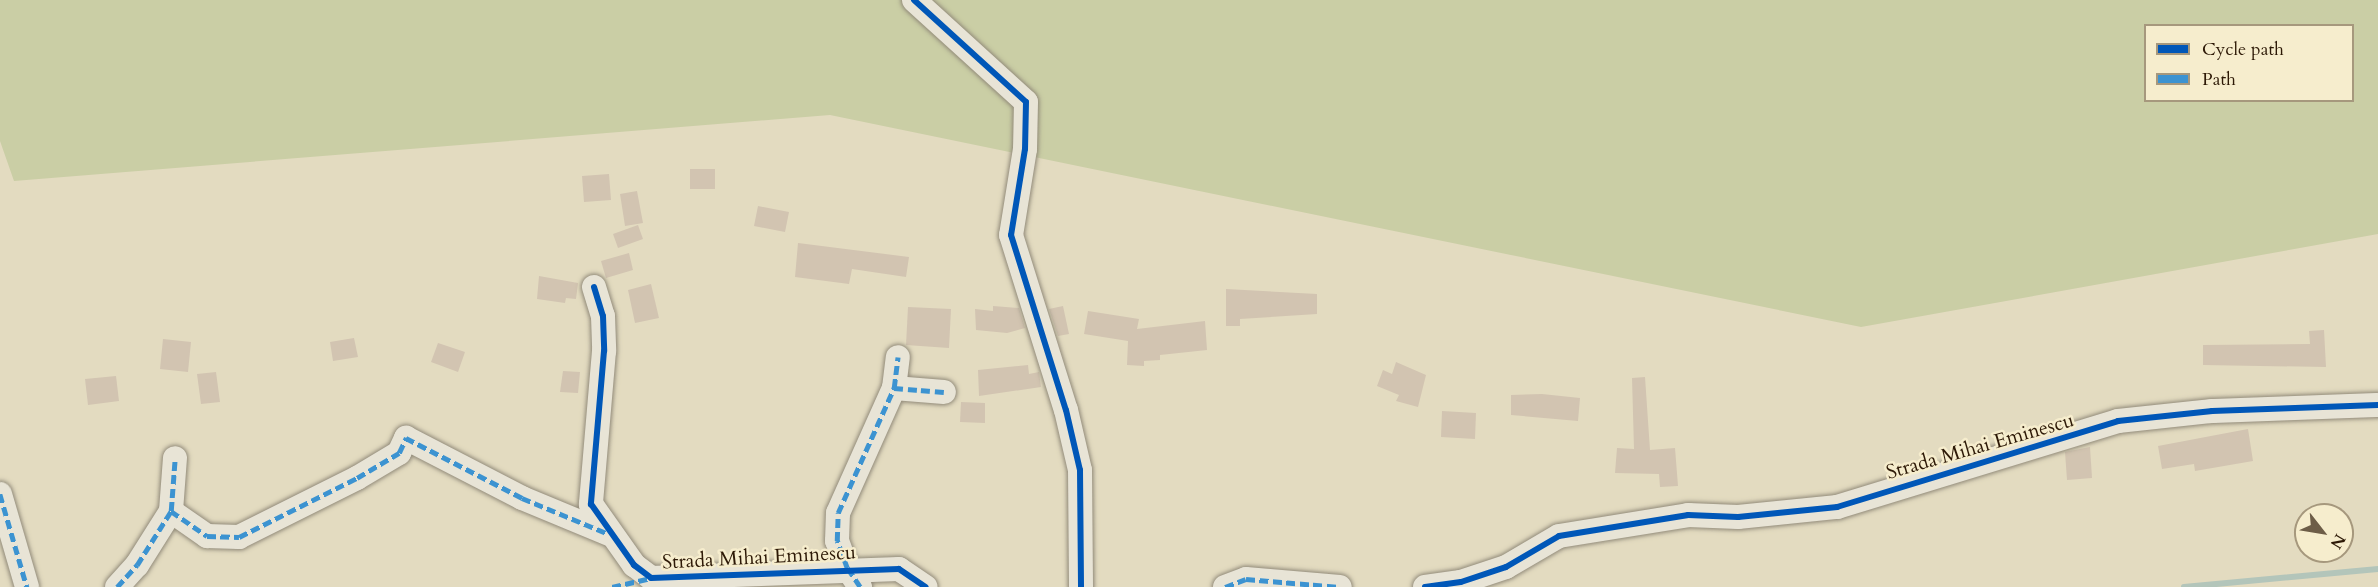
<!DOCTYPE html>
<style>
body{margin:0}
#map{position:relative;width:2378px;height:587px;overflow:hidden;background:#e3dbc0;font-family:Cardo,serif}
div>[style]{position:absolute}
.green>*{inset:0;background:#cacea5}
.stream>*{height:6px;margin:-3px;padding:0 3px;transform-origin:3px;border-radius:3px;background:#b3c5ba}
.building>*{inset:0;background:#d2c4b1}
.roads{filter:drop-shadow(0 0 2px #928b7a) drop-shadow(0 0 2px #928b7a)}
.minor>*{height:24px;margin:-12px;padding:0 12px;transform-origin:12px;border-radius:12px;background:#e8e4d6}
.quiet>*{height:4.5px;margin-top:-2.25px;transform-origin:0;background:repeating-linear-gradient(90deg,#3c93d1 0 9px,transparent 0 13.5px)}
.cycleway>*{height:6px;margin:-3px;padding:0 3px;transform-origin:3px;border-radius:3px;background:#0057b8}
span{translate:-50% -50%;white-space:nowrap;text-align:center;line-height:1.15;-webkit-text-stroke:5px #f6edcd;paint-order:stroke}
.street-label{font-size:20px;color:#2d1906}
.legend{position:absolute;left:2144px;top:24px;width:210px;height:78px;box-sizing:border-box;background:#f6edcd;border:2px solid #a6987d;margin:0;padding:8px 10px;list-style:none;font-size:18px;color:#2d1906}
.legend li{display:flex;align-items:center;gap:12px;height:30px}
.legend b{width:30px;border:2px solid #a6987d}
.north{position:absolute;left:2294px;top:503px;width:60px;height:60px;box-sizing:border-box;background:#f6edcd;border:2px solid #a6987d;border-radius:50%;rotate:121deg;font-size:16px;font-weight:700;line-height:24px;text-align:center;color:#2d1906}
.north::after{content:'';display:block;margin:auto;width:21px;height:27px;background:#6d5d47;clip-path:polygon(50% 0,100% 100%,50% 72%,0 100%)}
</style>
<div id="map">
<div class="green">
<div style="clip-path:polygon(evenodd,0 0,2378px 0,2378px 234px,1861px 327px,830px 115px,14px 181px,0 141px,0 0,2146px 26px,2352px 26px,2352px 100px,2146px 100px,2146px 26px)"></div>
</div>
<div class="stream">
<div style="left:2184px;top:587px;width:195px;rotate:-5.3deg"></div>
</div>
<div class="building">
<div style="clip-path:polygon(690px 169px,715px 169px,715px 189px,690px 189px)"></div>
<div style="clip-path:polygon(609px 174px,611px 200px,584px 202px,582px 176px)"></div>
<div style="clip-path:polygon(637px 191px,643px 223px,625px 226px,620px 194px)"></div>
<div style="clip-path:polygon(758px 206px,789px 212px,785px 232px,754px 226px)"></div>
<div style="clip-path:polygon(638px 225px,643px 239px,618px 248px,613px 234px)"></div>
<div style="clip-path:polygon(798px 243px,909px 257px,906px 277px,852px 269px,849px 284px,795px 277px)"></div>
<div style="clip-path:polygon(629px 253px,633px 270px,606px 278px,601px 261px)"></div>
<div style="clip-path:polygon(539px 276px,578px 283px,576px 299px,566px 298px,565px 303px,537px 299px)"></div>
<div style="clip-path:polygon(651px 284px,659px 318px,635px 323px,628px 290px)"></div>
<div style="clip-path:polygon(1226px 289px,1317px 294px,1317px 314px,1240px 319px,1240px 326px,1226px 326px)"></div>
<div style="clip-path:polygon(993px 306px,1019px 308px,1025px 328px,1007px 333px,976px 330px,975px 309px,993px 311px)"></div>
<div style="clip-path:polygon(1063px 306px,1069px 334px,1058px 336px,1049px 309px)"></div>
<div style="clip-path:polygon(908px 307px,951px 309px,949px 348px,906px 345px)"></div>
<div style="clip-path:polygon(1088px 311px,1139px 319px,1137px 329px,1205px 321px,1207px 350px,1160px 355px,1160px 360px,1144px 361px,1144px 366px,1127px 365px,1128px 341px,1084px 334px)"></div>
<div style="clip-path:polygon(2324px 330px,2326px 367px,2203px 365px,2203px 345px,2310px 344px,2309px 331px)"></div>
<div style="clip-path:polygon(354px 338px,358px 357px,333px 361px,330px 342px)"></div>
<div style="clip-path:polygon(163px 339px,191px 342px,188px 372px,160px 369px)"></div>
<div style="clip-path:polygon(438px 343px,465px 352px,458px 372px,431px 362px)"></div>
<div style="clip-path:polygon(1396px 362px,1426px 375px,1418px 407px,1396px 401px,1399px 395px,1377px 386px,1383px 370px,1392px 374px)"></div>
<div style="clip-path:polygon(1028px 365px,1029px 374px,1039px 372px,1041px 387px,979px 396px,978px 370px)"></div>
<div style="clip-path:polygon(563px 371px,580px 372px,578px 393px,560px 392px)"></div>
<div style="clip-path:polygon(216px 372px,220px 402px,201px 404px,197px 374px)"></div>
<div style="clip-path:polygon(116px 376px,119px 401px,88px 405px,85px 379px)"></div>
<div style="clip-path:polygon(1645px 377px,1650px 450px,1675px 448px,1678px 486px,1660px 487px,1659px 474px,1615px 473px,1617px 448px,1634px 449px,1632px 378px)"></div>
<div style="clip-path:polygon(1542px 394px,1580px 398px,1578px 421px,1511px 415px,1511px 395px)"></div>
<div style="clip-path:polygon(961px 402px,985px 403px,985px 423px,960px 422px)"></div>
<div style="clip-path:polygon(1442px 411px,1476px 413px,1475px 439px,1441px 437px)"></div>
<div style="clip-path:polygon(2248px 429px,2253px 461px,2195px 471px,2194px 464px,2162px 469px,2158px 446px)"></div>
<div style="clip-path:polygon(2090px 447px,2092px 478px,2067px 480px,2065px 452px)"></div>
</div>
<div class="roads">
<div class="minor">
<div style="left:914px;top:0;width:151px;rotate:42.3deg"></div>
<div style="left:1026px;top:102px;width:47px;rotate:91.2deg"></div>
<div style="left:1025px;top:149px;width:87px;rotate:99.2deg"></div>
<div style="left:1011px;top:235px;width:183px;rotate:72.6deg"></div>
<div style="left:1066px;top:410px;width:62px;rotate:76.9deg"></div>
<div style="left:1080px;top:470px;width:117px;rotate:89.5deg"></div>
<div style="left:594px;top:287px;width:30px;rotate:73deg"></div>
<div style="left:603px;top:316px;width:35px;rotate:88deg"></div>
<div style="left:604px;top:351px;width:154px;rotate:94.9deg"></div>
<div style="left:591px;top:504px;width:75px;rotate:54.8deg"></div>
<div style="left:634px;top:565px;width:21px;rotate:37deg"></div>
<div style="left:651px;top:578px;width:248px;rotate:-2.1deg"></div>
<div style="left:899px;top:569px;width:32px;rotate:34deg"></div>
<div style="left:894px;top:388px;width:50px;rotate:4.6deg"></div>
<div style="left:0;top:494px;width:97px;rotate:73.8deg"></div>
<div style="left:171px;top:511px;width:44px;rotate:34.8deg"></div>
<div style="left:207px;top:536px;width:32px;rotate:2deg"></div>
<div style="left:239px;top:537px;width:132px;rotate:-26.6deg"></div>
<div style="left:357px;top:478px;width:49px;rotate:-30.8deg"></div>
<div style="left:399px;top:453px;width:17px;rotate:-65deg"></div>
<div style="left:406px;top:438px;width:131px;rotate:27.3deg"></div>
<div style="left:522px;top:498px;width:94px;rotate:22.5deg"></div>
<div style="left:117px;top:587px;width:30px;rotate:-48deg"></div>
<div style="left:137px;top:565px;width:64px;rotate:-57.8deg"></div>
<div style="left:171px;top:511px;width:53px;rotate:-85.7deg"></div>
<div style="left:860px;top:587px;width:23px;rotate:-124deg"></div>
<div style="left:847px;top:568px;width:29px;rotate:-110deg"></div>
<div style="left:837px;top:541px;width:28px;rotate:-88deg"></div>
<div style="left:838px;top:513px;width:137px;rotate:-65.9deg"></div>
<div style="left:894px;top:388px;width:31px;rotate:-83deg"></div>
<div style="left:1225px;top:587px;width:22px;rotate:-21deg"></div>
<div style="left:1246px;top:579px;width:94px;rotate:4.9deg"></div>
<div style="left:1425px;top:587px;width:36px;rotate:-8deg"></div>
<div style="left:1461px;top:582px;width:47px;rotate:-18.4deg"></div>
<div style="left:1506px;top:567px;width:61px;rotate:-30.3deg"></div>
<div style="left:1559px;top:536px;width:131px;rotate:-9.2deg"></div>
<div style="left:1688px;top:515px;width:50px;rotate:2.3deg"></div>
<div style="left:1738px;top:517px;width:100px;rotate:-5.8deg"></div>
<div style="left:1837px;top:507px;width:294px;rotate:-17deg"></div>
<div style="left:2118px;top:421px;width:95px;rotate:-6.1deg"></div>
<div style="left:2212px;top:411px;width:166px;rotate:-2.1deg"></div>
</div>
</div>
<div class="quiet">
<div style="left:894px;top:388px;width:50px;rotate:4.6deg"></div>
<div style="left:0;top:494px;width:97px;rotate:73.8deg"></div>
<div style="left:171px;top:511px;width:44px;rotate:34.8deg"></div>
<div style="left:207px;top:536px;width:32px;rotate:2deg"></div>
<div style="left:239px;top:537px;width:132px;rotate:-26.6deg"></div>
<div style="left:357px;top:478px;width:49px;rotate:-30.8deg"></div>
<div style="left:399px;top:453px;width:17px;rotate:-65deg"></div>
<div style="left:406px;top:438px;width:131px;rotate:27.3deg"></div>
<div style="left:522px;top:498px;width:94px;rotate:22.5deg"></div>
<div style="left:117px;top:587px;width:30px;rotate:-48deg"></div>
<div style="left:137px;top:565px;width:64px;rotate:-57.8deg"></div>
<div style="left:171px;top:511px;width:53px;rotate:-85.7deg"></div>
<div style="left:612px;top:587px;width:40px;rotate:-13deg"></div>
<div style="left:860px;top:587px;width:23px;rotate:-124deg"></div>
<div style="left:847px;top:568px;width:29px;rotate:-110deg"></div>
<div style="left:837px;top:541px;width:28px;rotate:-88deg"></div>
<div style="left:838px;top:513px;width:137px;rotate:-65.9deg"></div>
<div style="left:894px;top:388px;width:31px;rotate:-83deg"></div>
<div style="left:1225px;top:587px;width:22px;rotate:-21deg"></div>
<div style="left:1246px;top:579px;width:94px;rotate:4.9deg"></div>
</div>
<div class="cycleway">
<div style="left:914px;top:0;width:151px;rotate:42.3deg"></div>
<div style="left:1026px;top:102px;width:47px;rotate:91.2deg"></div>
<div style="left:1025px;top:149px;width:87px;rotate:99.2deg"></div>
<div style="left:1011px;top:235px;width:183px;rotate:72.6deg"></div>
<div style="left:1066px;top:410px;width:62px;rotate:76.9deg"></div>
<div style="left:1080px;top:470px;width:117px;rotate:89.5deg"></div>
<div style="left:594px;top:287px;width:30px;rotate:73deg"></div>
<div style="left:603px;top:316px;width:35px;rotate:88deg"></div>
<div style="left:604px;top:351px;width:154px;rotate:94.9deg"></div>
<div style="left:591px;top:504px;width:75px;rotate:54.8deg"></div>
<div style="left:634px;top:565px;width:21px;rotate:37deg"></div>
<div style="left:651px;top:578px;width:248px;rotate:-2.1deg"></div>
<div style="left:899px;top:569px;width:32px;rotate:34deg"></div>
<div style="left:1425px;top:587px;width:36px;rotate:-8deg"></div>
<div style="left:1461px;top:582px;width:47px;rotate:-18.4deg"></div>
<div style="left:1506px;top:567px;width:61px;rotate:-30.3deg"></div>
<div style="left:1559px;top:536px;width:131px;rotate:-9.2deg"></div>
<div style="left:1688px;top:515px;width:50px;rotate:2.3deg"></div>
<div style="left:1738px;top:517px;width:100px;rotate:-5.8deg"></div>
<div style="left:1837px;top:507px;width:294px;rotate:-17deg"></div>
<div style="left:2118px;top:421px;width:95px;rotate:-6.1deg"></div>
<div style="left:2212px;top:411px;width:166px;rotate:-2.1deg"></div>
</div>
<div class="street-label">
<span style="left:1980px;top:446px;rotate:-16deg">Strada Mihai Eminescu</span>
<span style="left:759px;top:557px;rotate:-3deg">Strada Mihai Eminescu</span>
</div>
<ul class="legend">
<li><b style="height:8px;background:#0057b8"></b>Cycle path</li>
<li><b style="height:8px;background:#3c93d1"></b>Path</li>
</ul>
<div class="north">N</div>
</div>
